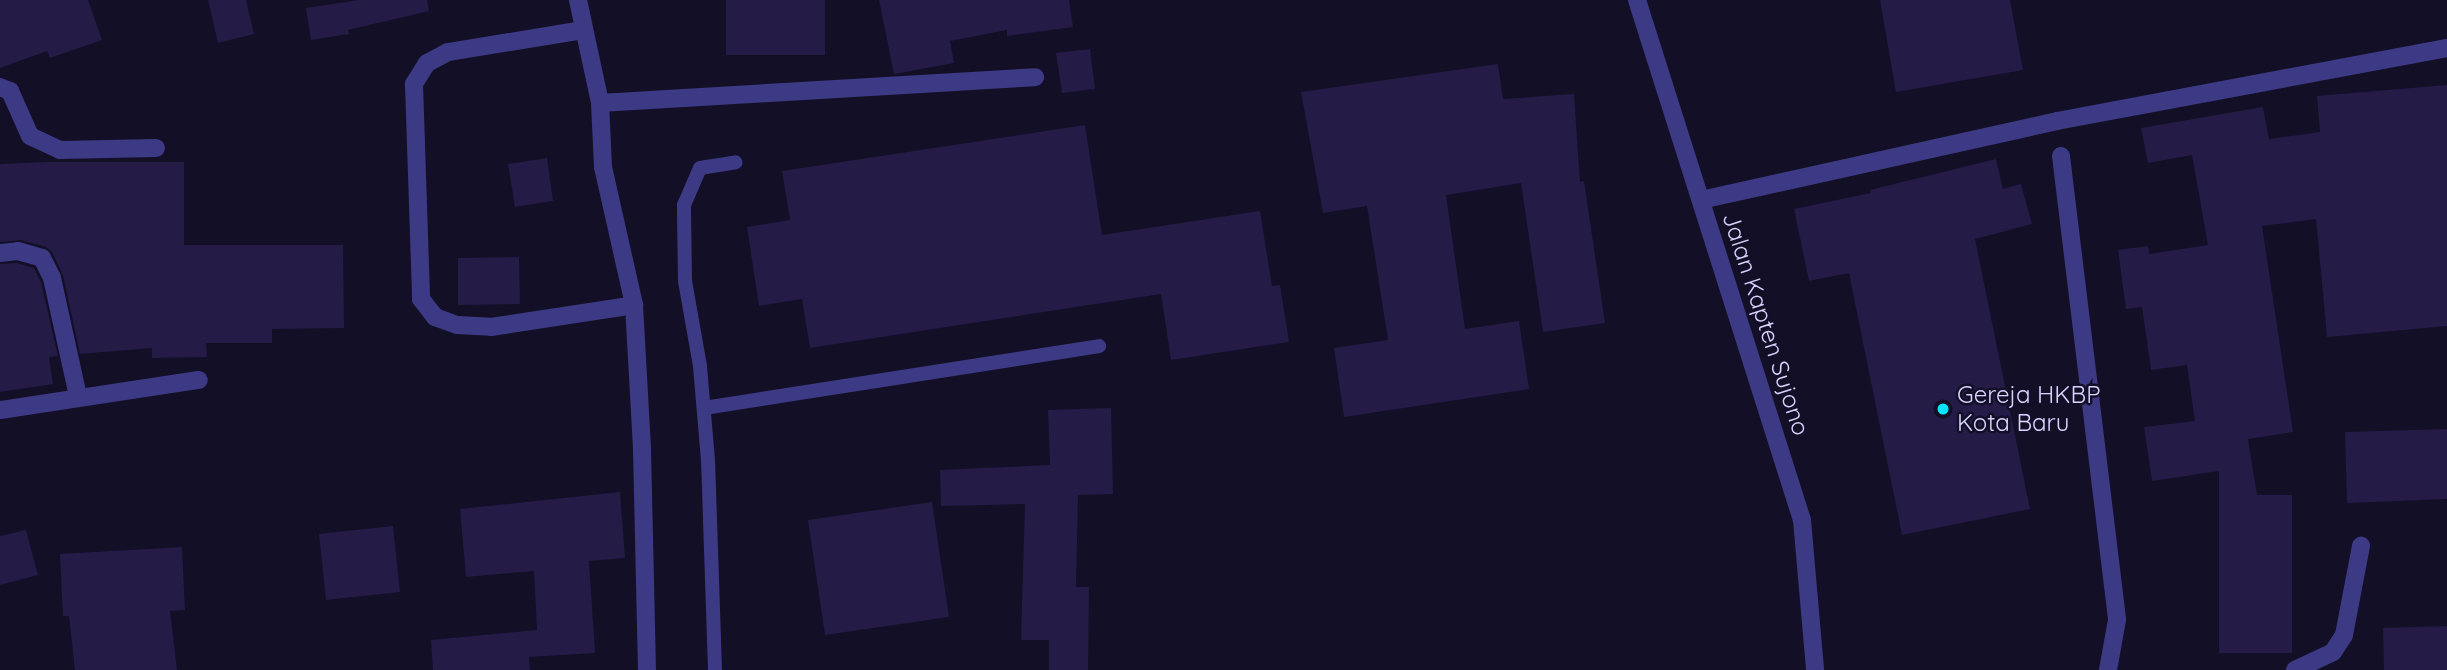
<!DOCTYPE html>
<style>
body{margin:0}
#map{position:relative;width:2447px;height:670px;overflow:hidden;background:#130f26;font-family:Quicksand,sans-serif}
div>[style]{position:absolute}
.building>*{inset:0;background:#241b47}
.lane>*{height:14px;margin:-7px;padding:0 7px;transform-origin:7px;border-radius:7px;background:#3d3a85}
.street>*{height:18px;margin:-9px;padding:0 9px;transform-origin:9px;border-radius:9px;background:#3d3a85}
.dots>*{width:19px;height:19px;translate:-50% -50%;box-sizing:border-box;border:4px solid #130f26;border-radius:50%}
span{translate:-50% -50%;white-space:nowrap;text-align:center;line-height:1.15;-webkit-text-stroke:5px #130f26;paint-order:stroke}
.street-label{font-size:24px;color:#d9d4ff}
.poi-label{font-size:24px;color:#d9d4ff}
.left{translate:0 -50%;text-align:left}
</style>
<div id="map">
<div class="building">
<div style="clip-path:polygon(0 0,88px 0,102px 40px,50px 58px,47px 51px,0 68px)"></div>
<div style="clip-path:polygon(208px 0,246px 0,254px 34px,218px 43px)"></div>
<div style="clip-path:polygon(359px 0,427px 0,429px 11px,348px 30px,349px 34px,311px 40px,306px 8px)"></div>
<div style="clip-path:polygon(726px 0,825px 0,825px 55px,726px 55px)"></div>
<div style="clip-path:polygon(879px 0,1069px 0,1073px 27px,1007px 36px,1007px 30px,950px 41px,954px 63px,894px 74px)"></div>
<div style="clip-path:polygon(1880px 0,2010px 0,2023px 70px,1896px 92px)"></div>
<div style="clip-path:polygon(1090px 49px,1095px 89px,1062px 93px,1056px 53px)"></div>
<div style="clip-path:polygon(1498px 64px,1503px 99px,1574px 94px,1580px 182px,1584px 181px,1605px 323px,1543px 332px,1521px 183px,1446px 195px,1465px 329px,1519px 321px,1529px 389px,1344px 417px,1334px 348px,1388px 340px,1367px 206px,1323px 213px,1301px 92px)"></div>
<div style="clip-path:polygon(2447px 85px,2447px 326px,2327px 337px,2316px 219px,2262px 226px,2293px 432px,2248px 439px,2257px 495px,2292px 495px,2292px 653px,2219px 653px,2219px 471px,2152px 481px,2144px 427px,2195px 421px,2187px 365px,2151px 370px,2142px 307px,2126px 309px,2118px 250px,2148px 246px,2149px 254px,2208px 245px,2192px 155px,2148px 163px,2141px 128px,2263px 107px,2269px 139px,2320px 132px,2317px 96px)"></div>
<div style="clip-path:polygon(1085px 125px,1102px 235px,1260px 211px,1272px 286px,1280px 285px,1289px 342px,1171px 360px,1161px 294px,810px 348px,802px 299px,759px 306px,747px 227px,790px 220px,782px 171px)"></div>
<div style="clip-path:polygon(547px 158px,553px 201px,515px 207px,508px 164px)"></div>
<div style="clip-path:polygon(1996px 159px,2003px 189px,2021px 184px,2032px 224px,1975px 239px,2030px 509px,1902px 535px,1849px 273px,1809px 281px,1794px 209px,1871px 193px,1870px 190px)"></div>
<div style="clip-path:polygon(45px 162px,184px 162px,184px 245px,343px 245px,344px 328px,272px 329px,272px 343px,206px 343px,207px 357px,152px 358px,152px 348px,80px 354px,63px 275px,52px 252px,46px 247px,21px 240px,0 242px,0 164px)"></div>
<div style="clip-path:polygon(519px 257px,520px 304px,458px 305px,458px 258px)"></div>
<div style="clip-path:polygon(17px 263px,34px 268px,41px 282px,58px 356px,49px 357px,53px 384px,0 392px,0 264px)"></div>
<div style="clip-path:polygon(1111px 408px,1113px 494px,1078px 495px,1076px 587px,1089px 587px,1088px 670px,1049px 670px,1049px 640px,1021px 640px,1025px 504px,941px 506px,940px 470px,1050px 465px,1048px 410px)"></div>
<div style="clip-path:polygon(2447px 429px,2447px 499px,2347px 503px,2345px 432px)"></div>
<div style="clip-path:polygon(620px 492px,625px 558px,589px 561px,595px 653px,529px 657px,530px 670px,433px 670px,431px 640px,537px 630px,534px 571px,466px 577px,460px 509px)"></div>
<div style="clip-path:polygon(932px 502px,949px 617px,825px 635px,808px 520px)"></div>
<div style="clip-path:polygon(393px 526px,400px 592px,326px 600px,319px 534px)"></div>
<div style="clip-path:polygon(26px 530px,38px 575px,0 585px,0 536px)"></div>
<div style="clip-path:polygon(182px 547px,185px 610px,170px 611px,177px 670px,75px 670px,69px 616px,63px 616px,60px 554px)"></div>
<div style="clip-path:polygon(2447px 626px,2447px 670px,2384px 670px,2383px 628px)"></div>
</div>
<div class="lane">
<div style="left:704px;top:408px;width:400px;rotate:-8.9deg"></div>
<div style="left:715px;top:670px;width:210px;rotate:-91.9deg"></div>
<div style="left:708px;top:460px;width:94px;rotate:-94.9deg"></div>
<div style="left:700px;top:366px;width:86px;rotate:-100deg"></div>
<div style="left:685px;top:281px;width:76px;rotate:-90.8deg"></div>
<div style="left:684px;top:205px;width:40px;rotate:-66.6deg"></div>
<div style="left:700px;top:168px;width:36px;rotate:-9deg"></div>
</div>
<div class="street">
<div style="left:578px;top:0;width:105px;rotate:77.9deg"></div>
<div style="left:600px;top:103px;width:64px;rotate:87.3deg"></div>
<div style="left:603px;top:167px;width:141px;rotate:77.3deg"></div>
<div style="left:634px;top:305px;width:145px;rotate:86.8deg"></div>
<div style="left:642px;top:450px;width:220px;rotate:88.7deg"></div>
<div style="left:1637px;top:0;width:546px;rotate:72.4deg"></div>
<div style="left:1802px;top:520px;width:151px;rotate:85deg"></div>
<div style="left:583px;top:30px;width:137px;rotate:170.7deg"></div>
<div style="left:448px;top:52px;width:24px;rotate:152deg"></div>
<div style="left:427px;top:63px;width:25px;rotate:122deg"></div>
<div style="left:414px;top:84px;width:215px;rotate:88.1deg"></div>
<div style="left:421px;top:299px;width:23px;rotate:52deg"></div>
<div style="left:435px;top:317px;width:23px;rotate:20deg"></div>
<div style="left:457px;top:325px;width:34px;rotate:3deg"></div>
<div style="left:491px;top:327px;width:145px;rotate:-8.7deg"></div>
<div style="left:0;top:87px;width:11px;rotate:22deg"></div>
<div style="left:10px;top:91px;width:49px;rotate:66deg"></div>
<div style="left:30px;top:136px;width:33px;rotate:25deg"></div>
<div style="left:60px;top:150px;width:96px;rotate:-1.2deg"></div>
<div style="left:600px;top:103px;width:436px;rotate:-3.4deg"></div>
<div style="left:2061px;top:156px;width:467px;rotate:83.1deg"></div>
<div style="left:2117px;top:620px;width:51px;rotate:100.2deg"></div>
<div style="left:1701px;top:200px;width:365px;rotate:-12.5deg"></div>
<div style="left:2057px;top:121px;width:397px;rotate:-10.6deg"></div>
<div style="left:0;top:253px;width:18px;rotate:-6deg"></div>
<div style="left:18px;top:251px;width:25px;rotate:16deg"></div>
<div style="left:42px;top:258px;width:22px;rotate:63deg"></div>
<div style="left:52px;top:278px;width:121px;rotate:77.6deg"></div>
<div style="left:0;top:410px;width:201px;rotate:-8.6deg"></div>
<div style="left:2295px;top:670px;width:42px;rotate:-25.3deg"></div>
<div style="left:2333px;top:652px;width:20px;rotate:-57deg"></div>
<div style="left:2344px;top:635px;width:91px;rotate:-79.2deg"></div>
</div>
<div class="dots">
<div style="left:1943px;top:409px;background:#00e5ff"></div>
</div>
<div class="street-label">
<span style="left:1766px;top:324px;rotate:72deg">Jalan Kapten Sujono</span>
</div>
<div class="poi-label">
<span class="left" style="left:1957px;top:409px">Gereja HKBP<br>Kota Baru</span>
</div>
</div>
